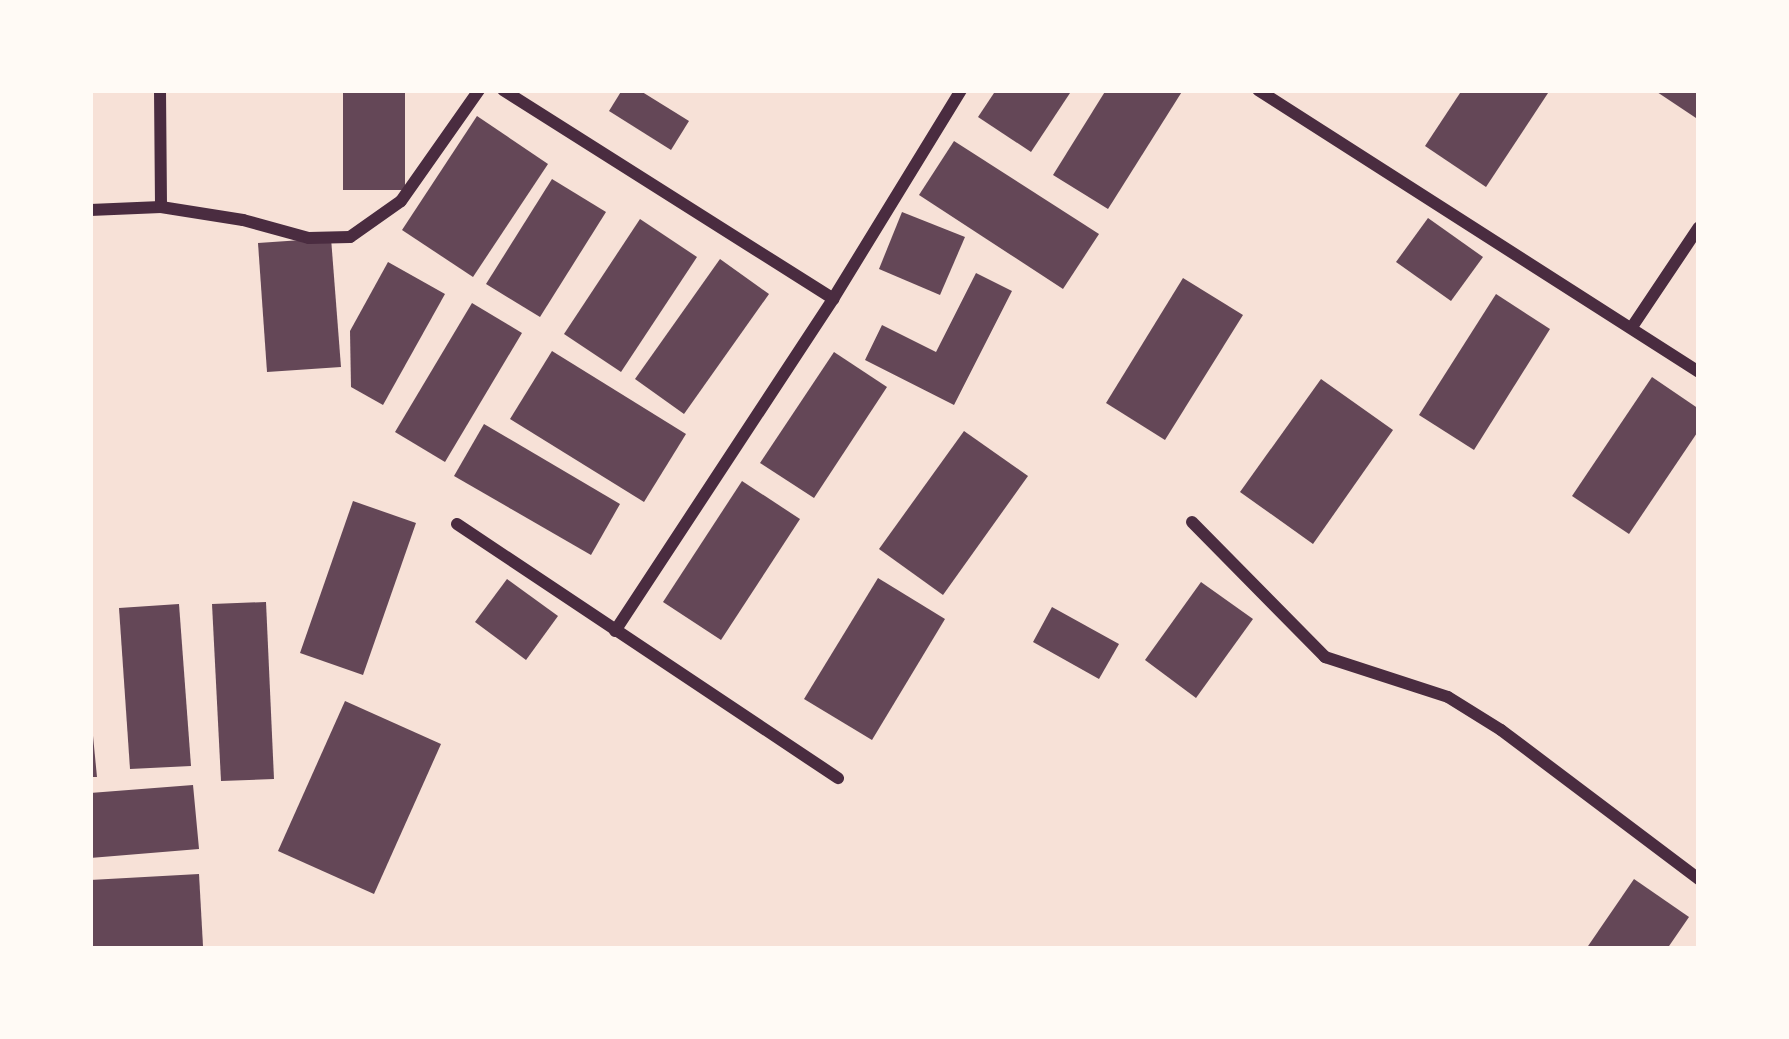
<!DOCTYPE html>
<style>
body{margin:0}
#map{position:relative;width:1789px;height:1039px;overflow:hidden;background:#f7e1d7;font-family:"Roboto Condensed",sans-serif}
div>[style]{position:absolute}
.building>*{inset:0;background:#644757}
.minor>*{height:12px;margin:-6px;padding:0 6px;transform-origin:6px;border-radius:6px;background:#4a2c40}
span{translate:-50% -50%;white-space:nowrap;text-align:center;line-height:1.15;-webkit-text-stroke:9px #fffaf5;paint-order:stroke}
.frame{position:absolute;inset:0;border:93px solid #fffaf5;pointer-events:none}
</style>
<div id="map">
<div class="building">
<div style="clip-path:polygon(343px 90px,405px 90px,405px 190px,343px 190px)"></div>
<div style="clip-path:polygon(622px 90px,639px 90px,689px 121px,671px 150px,609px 111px)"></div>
<div style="clip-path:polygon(996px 90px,1072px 90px,1031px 152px,978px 117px)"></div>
<div style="clip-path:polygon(1106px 90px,1183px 90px,1108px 209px,1053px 175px)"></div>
<div style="clip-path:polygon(1462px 90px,1550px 90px,1486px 187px,1425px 146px)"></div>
<div style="clip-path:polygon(1654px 90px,1699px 90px,1699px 120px)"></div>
<div style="clip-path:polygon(477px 116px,548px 164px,473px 277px,402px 230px)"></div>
<div style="clip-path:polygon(954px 141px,1099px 234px,1063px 289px,919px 195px)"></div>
<div style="clip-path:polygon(552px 179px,606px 212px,540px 317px,486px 284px)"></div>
<div style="clip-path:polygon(902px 212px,965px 237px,940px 295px,879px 269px)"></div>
<div style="clip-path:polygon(1428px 218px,1483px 257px,1451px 301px,1396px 262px)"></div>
<div style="clip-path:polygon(640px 219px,697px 257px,621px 372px,564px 334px)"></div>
<div style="clip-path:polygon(331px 238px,341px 367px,267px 372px,258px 243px)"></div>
<div style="clip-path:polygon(720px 259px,769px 294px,684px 414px,635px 379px)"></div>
<div style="clip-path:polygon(388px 262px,445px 294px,383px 405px,351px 387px,350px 331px)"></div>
<div style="clip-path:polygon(976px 273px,1012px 291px,954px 405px,865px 360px,882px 325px,936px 352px)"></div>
<div style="clip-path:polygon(1183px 278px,1243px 315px,1165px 440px,1106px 403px)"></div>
<div style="clip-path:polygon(1496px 294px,1550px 329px,1474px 450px,1419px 415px)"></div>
<div style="clip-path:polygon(472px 303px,522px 333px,445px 462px,395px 432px)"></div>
<div style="clip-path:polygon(552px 351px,686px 434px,644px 502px,510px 419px)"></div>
<div style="clip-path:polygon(834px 352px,887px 387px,814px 498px,760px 463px)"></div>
<div style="clip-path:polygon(1652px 377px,1699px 409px,1699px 430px,1629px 534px,1572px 496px)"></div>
<div style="clip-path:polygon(1321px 379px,1393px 430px,1313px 544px,1240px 492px)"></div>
<div style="clip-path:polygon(484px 424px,620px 504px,591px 555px,454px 476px)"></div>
<div style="clip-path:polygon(964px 431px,1028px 476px,943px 595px,879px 549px)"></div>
<div style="clip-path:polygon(742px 481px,800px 519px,721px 640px,663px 602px)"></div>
<div style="clip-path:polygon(353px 501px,416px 523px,363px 675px,300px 653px)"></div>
<div style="clip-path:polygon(878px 578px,945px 619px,872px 740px,804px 699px)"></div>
<div style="clip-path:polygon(507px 579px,558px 616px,526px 660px,475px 622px)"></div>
<div style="clip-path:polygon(1201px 582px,1253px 619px,1196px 698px,1145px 660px)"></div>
<div style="clip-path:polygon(266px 602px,274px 779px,221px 781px,212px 604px)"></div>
<div style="clip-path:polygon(179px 604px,191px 766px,130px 769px,119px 608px)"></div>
<div style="clip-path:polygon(1052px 607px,1119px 644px,1099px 679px,1033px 642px)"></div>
<div style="clip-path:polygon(345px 701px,441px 744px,374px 894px,278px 851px)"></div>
<div style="clip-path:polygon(90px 736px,93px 736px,97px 777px,90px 777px)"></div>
<div style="clip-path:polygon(193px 785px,199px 849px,90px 858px,90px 793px)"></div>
<div style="clip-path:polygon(199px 874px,203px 946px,90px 949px,90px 880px)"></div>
<div style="clip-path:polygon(1634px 879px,1689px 917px,1667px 949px,1586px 949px)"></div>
</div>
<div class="minor">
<div style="left:160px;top:90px;width:117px;rotate:89.5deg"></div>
<div style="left:503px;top:90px;width:391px;rotate:32.3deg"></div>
<div style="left:1258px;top:90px;width:523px;rotate:32.6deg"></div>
<div style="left:90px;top:210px;width:71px;rotate:-2.4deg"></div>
<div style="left:161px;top:207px;width:83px;rotate:9deg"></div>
<div style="left:243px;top:220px;width:68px;rotate:15.3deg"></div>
<div style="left:309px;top:238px;width:41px;rotate:-1.4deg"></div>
<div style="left:350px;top:237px;width:62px;rotate:-35.2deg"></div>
<div style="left:401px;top:201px;width:136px;rotate:-54.9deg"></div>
<div style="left:1632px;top:327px;width:120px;rotate:-56.2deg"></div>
<div style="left:1192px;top:522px;width:190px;rotate:45.4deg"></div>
<div style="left:1325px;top:657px;width:129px;rotate:18deg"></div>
<div style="left:1448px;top:697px;width:62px;rotate:31.9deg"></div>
<div style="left:1501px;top:730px;width:248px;rotate:37deg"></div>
<div style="left:457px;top:524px;width:458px;rotate:33.7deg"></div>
<div style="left:615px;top:631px;width:397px;rotate:-56.7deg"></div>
<div style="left:833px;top:299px;width:245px;rotate:-58.5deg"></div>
</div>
<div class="frame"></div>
</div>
